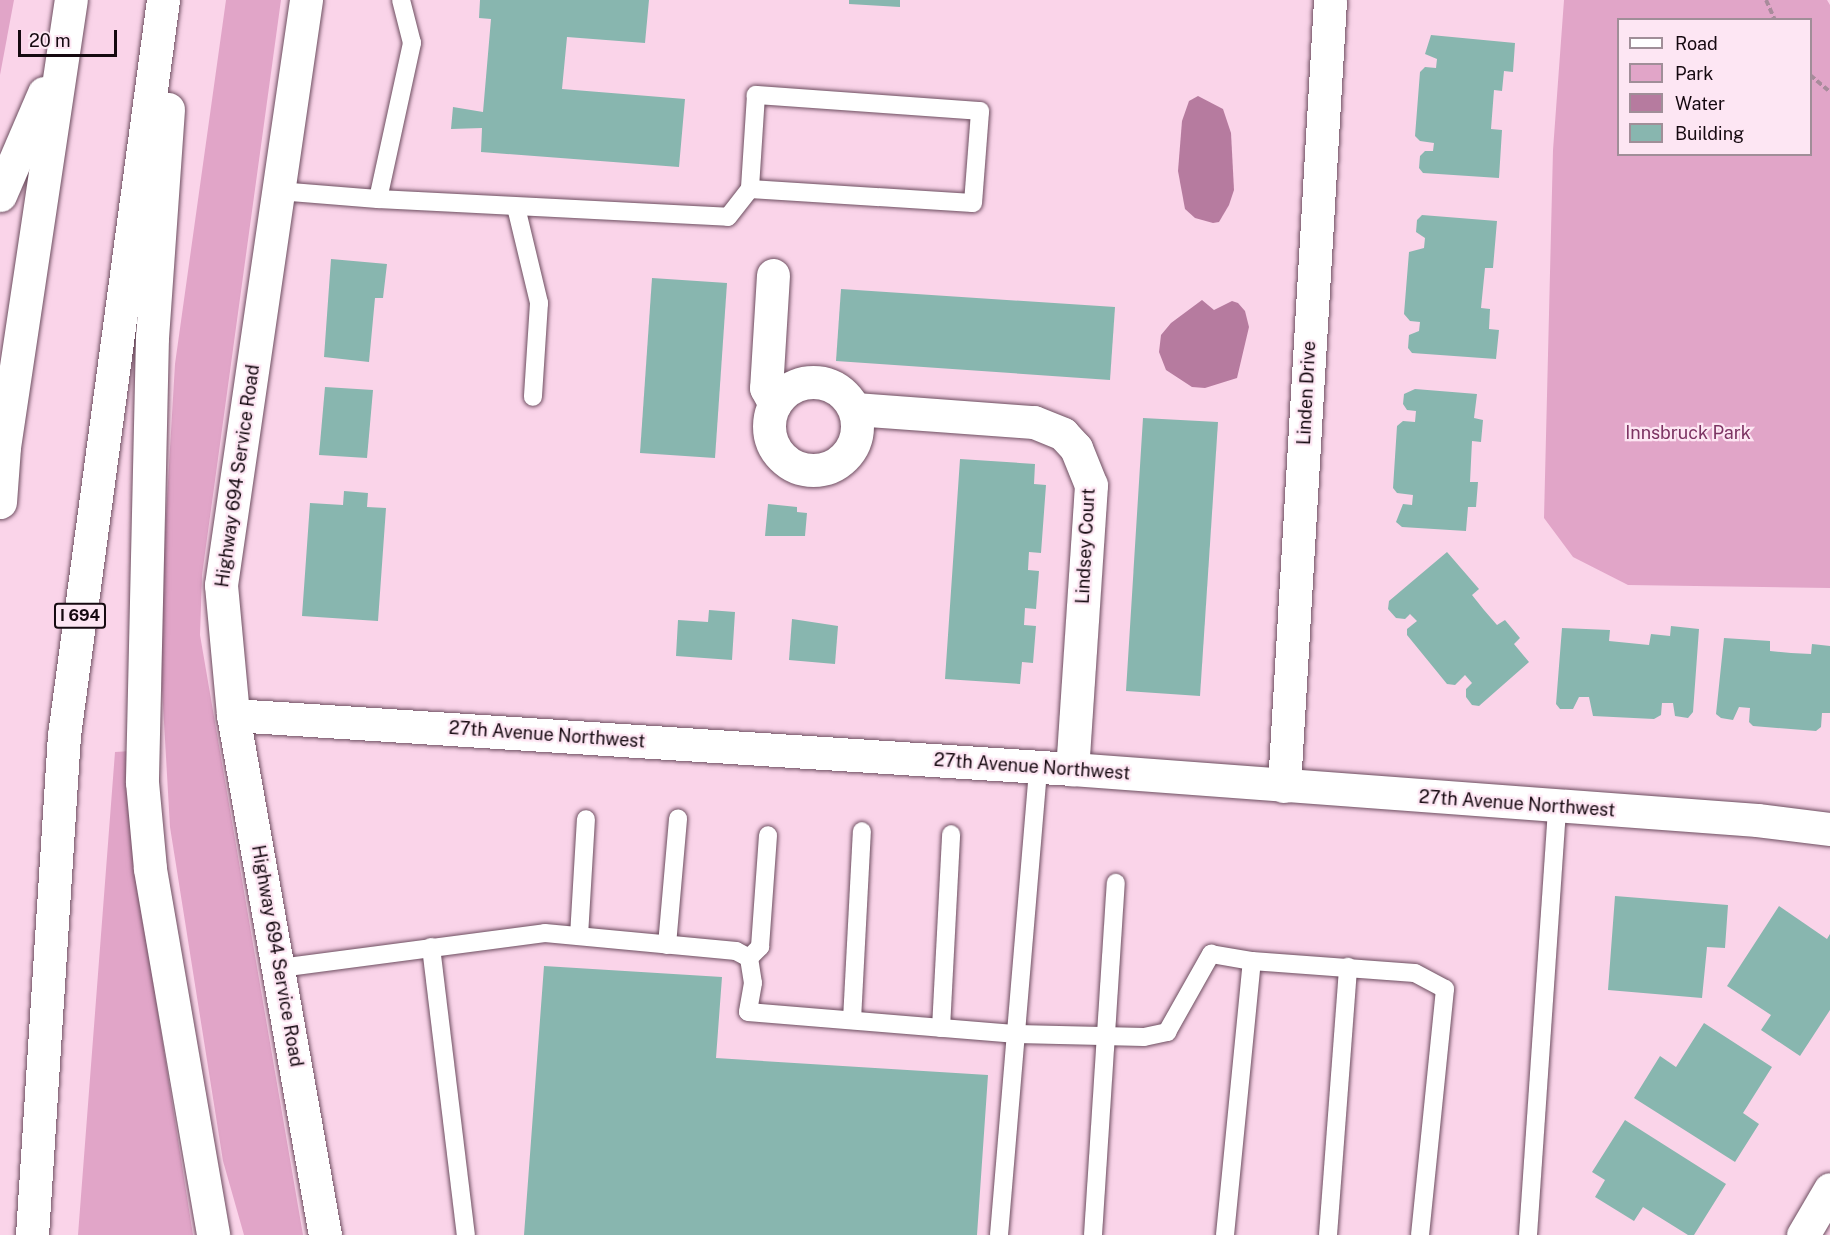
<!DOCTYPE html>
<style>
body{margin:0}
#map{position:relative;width:1830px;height:1235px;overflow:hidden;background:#fad4e9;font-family:"Public Sans",sans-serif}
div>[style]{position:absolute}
.green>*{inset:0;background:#e1a5c8}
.water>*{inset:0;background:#b67b9f}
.building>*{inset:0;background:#88b6af}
.path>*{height:4px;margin-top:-2px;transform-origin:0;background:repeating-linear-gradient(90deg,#a88b9b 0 6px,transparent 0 9px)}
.roads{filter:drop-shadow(0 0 2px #6d4e60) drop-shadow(0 0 2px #6d4e60)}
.service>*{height:18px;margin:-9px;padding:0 9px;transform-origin:9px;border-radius:9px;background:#fff}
.minor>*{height:33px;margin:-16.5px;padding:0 16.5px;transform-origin:16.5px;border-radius:16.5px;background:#fff}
.minor>.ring{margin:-16.5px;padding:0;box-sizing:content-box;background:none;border:33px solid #fff;border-radius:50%}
.tertiary>*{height:33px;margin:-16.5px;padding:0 16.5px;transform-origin:16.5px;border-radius:16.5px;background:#fff}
.motorway>*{height:33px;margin:-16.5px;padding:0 16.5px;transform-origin:16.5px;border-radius:16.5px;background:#fff}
span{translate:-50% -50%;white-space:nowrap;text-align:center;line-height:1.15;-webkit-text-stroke:4.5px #fde6f3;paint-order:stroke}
.shield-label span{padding:2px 4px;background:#fde6f3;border:2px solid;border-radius:4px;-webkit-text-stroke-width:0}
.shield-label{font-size:16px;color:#150910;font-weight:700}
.street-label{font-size:18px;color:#150910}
.park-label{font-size:18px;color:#7c3362}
.legend{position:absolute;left:1617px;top:18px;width:195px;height:138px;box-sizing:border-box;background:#fde6f3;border:2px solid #a08e98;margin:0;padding:8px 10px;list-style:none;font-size:18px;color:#150910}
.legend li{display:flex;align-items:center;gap:12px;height:30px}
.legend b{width:30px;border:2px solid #a08e98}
.scale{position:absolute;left:18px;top:30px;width:99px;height:27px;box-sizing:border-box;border:3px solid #150910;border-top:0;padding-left:8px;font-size:18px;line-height:21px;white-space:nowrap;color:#150910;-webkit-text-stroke:4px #fde6f3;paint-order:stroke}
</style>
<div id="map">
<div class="green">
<div style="clip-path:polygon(0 0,14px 0,0 75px)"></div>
<div style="clip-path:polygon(226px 0,281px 0,202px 575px,200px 635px,303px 1235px,244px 1235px,223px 1161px,170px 827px,159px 635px,175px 364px)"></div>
<div style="clip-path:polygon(evenodd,1564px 0,1827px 0,1830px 5px,1830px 588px,1628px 585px,1573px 557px,1544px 518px,1553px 150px,1564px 0,1618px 20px,1810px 20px,1810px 154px,1618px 154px,1618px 20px)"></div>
<div style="clip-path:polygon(131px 751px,156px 1000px,193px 1235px,78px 1235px,115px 752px)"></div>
</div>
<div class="water">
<div style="clip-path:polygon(1198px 96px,1223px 109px,1231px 133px,1234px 190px,1229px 205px,1219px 222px,1213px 223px,1195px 218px,1185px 209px,1178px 171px,1182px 121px,1189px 101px)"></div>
<div style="clip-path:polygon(1202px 300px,1214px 310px,1232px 301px,1238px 303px,1245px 311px,1249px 327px,1237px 378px,1205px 388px,1192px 387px,1166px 370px,1159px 352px,1161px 335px,1171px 323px)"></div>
</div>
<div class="building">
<div style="clip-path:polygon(480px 0,649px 0,645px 43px,567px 37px,562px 89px,685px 99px,679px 167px,481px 152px,482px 128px,451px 129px,453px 107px,483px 112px,491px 19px,479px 18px)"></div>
<div style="clip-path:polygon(849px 0,900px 0,900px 7px,849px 4px)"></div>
<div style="clip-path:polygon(1431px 35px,1515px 43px,1513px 72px,1504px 71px,1502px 91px,1494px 90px,1491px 129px,1502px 130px,1499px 178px,1423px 173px,1419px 168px,1420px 156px,1425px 151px,1433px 151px,1434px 143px,1420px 141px,1415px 136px,1420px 72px,1425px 67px,1436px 68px,1437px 59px,1425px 54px)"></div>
<div style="clip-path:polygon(1422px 215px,1497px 221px,1493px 268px,1485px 268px,1481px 308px,1490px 309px,1489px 329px,1499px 330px,1496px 359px,1412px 353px,1408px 348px,1409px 335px,1419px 331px,1420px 322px,1410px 321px,1404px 314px,1409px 252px,1424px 248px,1425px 238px,1416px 232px,1417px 220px)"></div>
<div style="clip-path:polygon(331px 259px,387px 264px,383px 298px,375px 298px,369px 362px,324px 357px)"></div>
<div style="clip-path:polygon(652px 278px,727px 283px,715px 458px,640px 453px)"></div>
<div style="clip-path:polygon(841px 289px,1115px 307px,1110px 380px,836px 361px)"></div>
<div style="clip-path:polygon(325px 387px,373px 390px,367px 458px,319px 455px)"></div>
<div style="clip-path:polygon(1415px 389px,1477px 394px,1474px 418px,1483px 420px,1481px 442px,1472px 441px,1470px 482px,1478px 482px,1476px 507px,1468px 507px,1466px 531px,1402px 527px,1396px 522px,1403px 504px,1412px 505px,1413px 495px,1397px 493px,1393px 488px,1397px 426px,1403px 421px,1415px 422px,1416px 411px,1407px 410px,1403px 404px,1404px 394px)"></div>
<div style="clip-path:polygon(1143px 418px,1218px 422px,1200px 696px,1126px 691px)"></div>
<div style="clip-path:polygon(960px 459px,1035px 464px,1034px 484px,1046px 485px,1041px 553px,1029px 552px,1028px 570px,1039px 571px,1036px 609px,1025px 608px,1024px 625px,1036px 626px,1033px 663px,1022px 662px,1020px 684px,945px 679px)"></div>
<div style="clip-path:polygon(344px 491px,368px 493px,367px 507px,386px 508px,378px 621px,302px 616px,310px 503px,343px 505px)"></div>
<div style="clip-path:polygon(768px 504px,797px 507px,797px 512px,807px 513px,805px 536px,765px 536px)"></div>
<div style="clip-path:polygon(1447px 552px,1479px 589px,1472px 595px,1484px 610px,1497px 625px,1505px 620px,1520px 638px,1514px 644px,1529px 662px,1479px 706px,1472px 705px,1466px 697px,1466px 689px,1472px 683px,1465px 675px,1455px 685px,1447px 684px,1407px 635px,1407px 629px,1417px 621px,1410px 614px,1405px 619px,1396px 618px,1388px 609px,1389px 601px)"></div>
<div style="clip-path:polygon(709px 610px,735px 612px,732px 660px,676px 656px,678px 620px,708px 622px)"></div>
<div style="clip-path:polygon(792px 619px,838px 626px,835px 664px,789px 660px)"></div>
<div style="clip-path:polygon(1671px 626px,1699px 629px,1693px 712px,1688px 718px,1675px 716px,1673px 703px,1662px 703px,1661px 715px,1654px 719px,1593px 716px,1589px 697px,1579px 697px,1573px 709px,1560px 709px,1556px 704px,1562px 628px,1610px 630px,1609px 641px,1649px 645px,1651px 634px,1670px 636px)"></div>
<div style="clip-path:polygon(1724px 638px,1770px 641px,1770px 651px,1791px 653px,1811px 654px,1812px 644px,1830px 646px,1830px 713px,1822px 713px,1821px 727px,1816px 731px,1753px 726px,1749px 722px,1750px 708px,1739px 707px,1733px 720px,1721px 718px,1716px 714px)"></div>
<div style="clip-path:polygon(1615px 896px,1728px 905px,1725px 948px,1707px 947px,1702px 998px,1608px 990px)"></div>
<div style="clip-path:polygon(1779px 906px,1827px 939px,1830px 934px,1830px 1010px,1800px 1056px,1761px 1030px,1771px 1015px,1727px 986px)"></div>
<div style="clip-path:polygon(544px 966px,722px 977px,716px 1058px,988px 1075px,977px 1235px,524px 1235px)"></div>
<div style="clip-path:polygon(1704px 1023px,1772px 1067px,1743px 1113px,1759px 1124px,1735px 1162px,1634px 1098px,1660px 1056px,1676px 1067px)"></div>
<div style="clip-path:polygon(1625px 1120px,1726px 1184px,1694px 1235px,1688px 1235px,1643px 1207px,1634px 1221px,1595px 1197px,1605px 1180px,1592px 1172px)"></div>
</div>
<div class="path">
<div style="left:1766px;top:0;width:22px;rotate:66deg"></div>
<div style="left:1810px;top:75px;width:26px;rotate:40deg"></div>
</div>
<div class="roads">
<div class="service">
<div style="left:278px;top:191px;width:100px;rotate:4.6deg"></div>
<div style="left:378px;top:199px;width:160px;rotate:-77.7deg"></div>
<div style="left:412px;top:43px;width:44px;rotate:-104.3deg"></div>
<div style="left:378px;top:199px;width:350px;rotate:2.9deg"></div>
<div style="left:728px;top:217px;width:36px;rotate:-52deg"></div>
<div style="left:750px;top:189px;width:223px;rotate:3.6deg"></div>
<div style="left:973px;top:203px;width:92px;rotate:-85.6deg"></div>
<div style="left:980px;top:111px;width:225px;rotate:-175.9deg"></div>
<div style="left:756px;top:95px;width:94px;rotate:93.7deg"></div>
<div style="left:516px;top:207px;width:99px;rotate:76.5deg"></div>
<div style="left:539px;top:303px;width:94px;rotate:93.7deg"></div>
<div style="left:579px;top:936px;width:117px;rotate:-86.6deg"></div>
<div style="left:667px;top:945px;width:127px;rotate:-85deg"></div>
<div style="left:431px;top:947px;width:290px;rotate:83.1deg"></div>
<div style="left:749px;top:958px;width:16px;rotate:-45deg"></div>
<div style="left:760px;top:947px;width:112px;rotate:-85.9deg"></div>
<div style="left:280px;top:968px;width:267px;rotate:-7.5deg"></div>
<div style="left:545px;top:933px;width:192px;rotate:5.4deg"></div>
<div style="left:736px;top:951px;width:15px;rotate:28deg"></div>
<div style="left:749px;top:958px;width:25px;rotate:81deg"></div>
<div style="left:753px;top:983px;width:29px;rotate:100deg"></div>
<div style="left:748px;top:1012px;width:270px;rotate:4.7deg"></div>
<div style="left:1017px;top:1034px;width:127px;rotate:1.4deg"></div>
<div style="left:1144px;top:1037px;width:24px;rotate:-12deg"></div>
<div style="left:1167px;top:1032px;width:90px;rotate:-60.6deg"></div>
<div style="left:1211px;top:954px;width:42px;rotate:9.7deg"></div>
<div style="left:852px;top:1020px;width:189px;rotate:-87deg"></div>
<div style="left:941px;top:1028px;width:194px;rotate:-87deg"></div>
<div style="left:999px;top:1235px;width:470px;rotate:-85.2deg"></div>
<div style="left:1093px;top:1235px;width:353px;rotate:-86.3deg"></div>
<div style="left:1225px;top:1235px;width:275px;rotate:-84.4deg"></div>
<div style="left:1252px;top:961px;width:163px;rotate:4.2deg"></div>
<div style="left:1415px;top:973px;width:34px;rotate:28deg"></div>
<div style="left:1445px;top:989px;width:247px;rotate:95.8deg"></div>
<div style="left:1328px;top:1235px;width:269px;rotate:-85.7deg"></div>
<div style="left:1528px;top:1235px;width:429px;rotate:-86.1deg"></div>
</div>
<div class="minor">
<div style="left:306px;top:0;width:591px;rotate:98.27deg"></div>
<div style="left:221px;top:585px;width:131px;rotate:84.7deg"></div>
<div style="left:233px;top:715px;width:528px;rotate:79.97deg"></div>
<div style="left:773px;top:275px;width:113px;rotate:93.5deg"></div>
<div style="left:766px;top:388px;width:18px;rotate:61deg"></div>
<div class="ring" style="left:769px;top:382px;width:55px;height:55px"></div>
<div style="left:855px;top:409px;width:179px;rotate:4.2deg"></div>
<div style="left:1034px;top:422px;width:31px;rotate:22deg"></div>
<div style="left:1063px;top:434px;width:19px;rotate:47deg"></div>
<div style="left:1076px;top:448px;width:40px;rotate:68deg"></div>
<div style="left:1091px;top:485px;width:285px;rotate:93.8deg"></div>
<div style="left:233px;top:715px;width:841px;rotate:3.68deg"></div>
<div style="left:1072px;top:769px;width:687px;rotate:4.26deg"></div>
<div style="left:1757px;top:820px;width:74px;rotate:7deg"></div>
<div style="left:1284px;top:786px;width:787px;rotate:-86.65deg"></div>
</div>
<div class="tertiary">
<div style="left:1803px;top:1235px;width:53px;rotate:-59.6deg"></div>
</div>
<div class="motorway">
<div style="left:168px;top:109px;width:229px;rotate:94deg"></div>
<div style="left:152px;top:337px;width:445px;rotate:91.3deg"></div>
<div style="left:142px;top:782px;width:87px;rotate:84.7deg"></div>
<div style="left:150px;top:869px;width:371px;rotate:80.2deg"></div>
<div style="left:0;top:195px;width:111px;rotate:-66.7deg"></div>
<div style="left:0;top:502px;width:55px;rotate:-85.8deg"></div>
<div style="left:4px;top:447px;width:452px;rotate:-81.5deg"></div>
<div style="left:32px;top:1235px;width:501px;rotate:-86.34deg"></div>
<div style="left:64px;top:735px;width:742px;rotate:-82.33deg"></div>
</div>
</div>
<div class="shield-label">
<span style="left:80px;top:616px">I 694</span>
</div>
<div class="street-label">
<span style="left:1307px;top:393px;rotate:-87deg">Linden Drive</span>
<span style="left:238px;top:476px;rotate:-82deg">Highway 694 Service Road</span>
<span style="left:1086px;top:546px;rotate:-87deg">Lindsey Court</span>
<span style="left:547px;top:735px;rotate:4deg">27th Avenue Northwest</span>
<span style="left:1032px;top:767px;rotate:4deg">27th Avenue Northwest</span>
<span style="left:1517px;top:804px;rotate:4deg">27th Avenue Northwest</span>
<span style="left:277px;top:956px;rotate:80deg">Highway 694 Service Road</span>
</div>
<div class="park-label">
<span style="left:1688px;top:433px">Innsbruck Park</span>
</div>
<ul class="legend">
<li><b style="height:8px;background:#fff"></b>Road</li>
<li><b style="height:16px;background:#e1a5c8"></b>Park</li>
<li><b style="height:16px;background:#b67b9f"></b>Water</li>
<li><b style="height:16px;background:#88b6af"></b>Building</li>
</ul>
<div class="scale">20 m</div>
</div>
